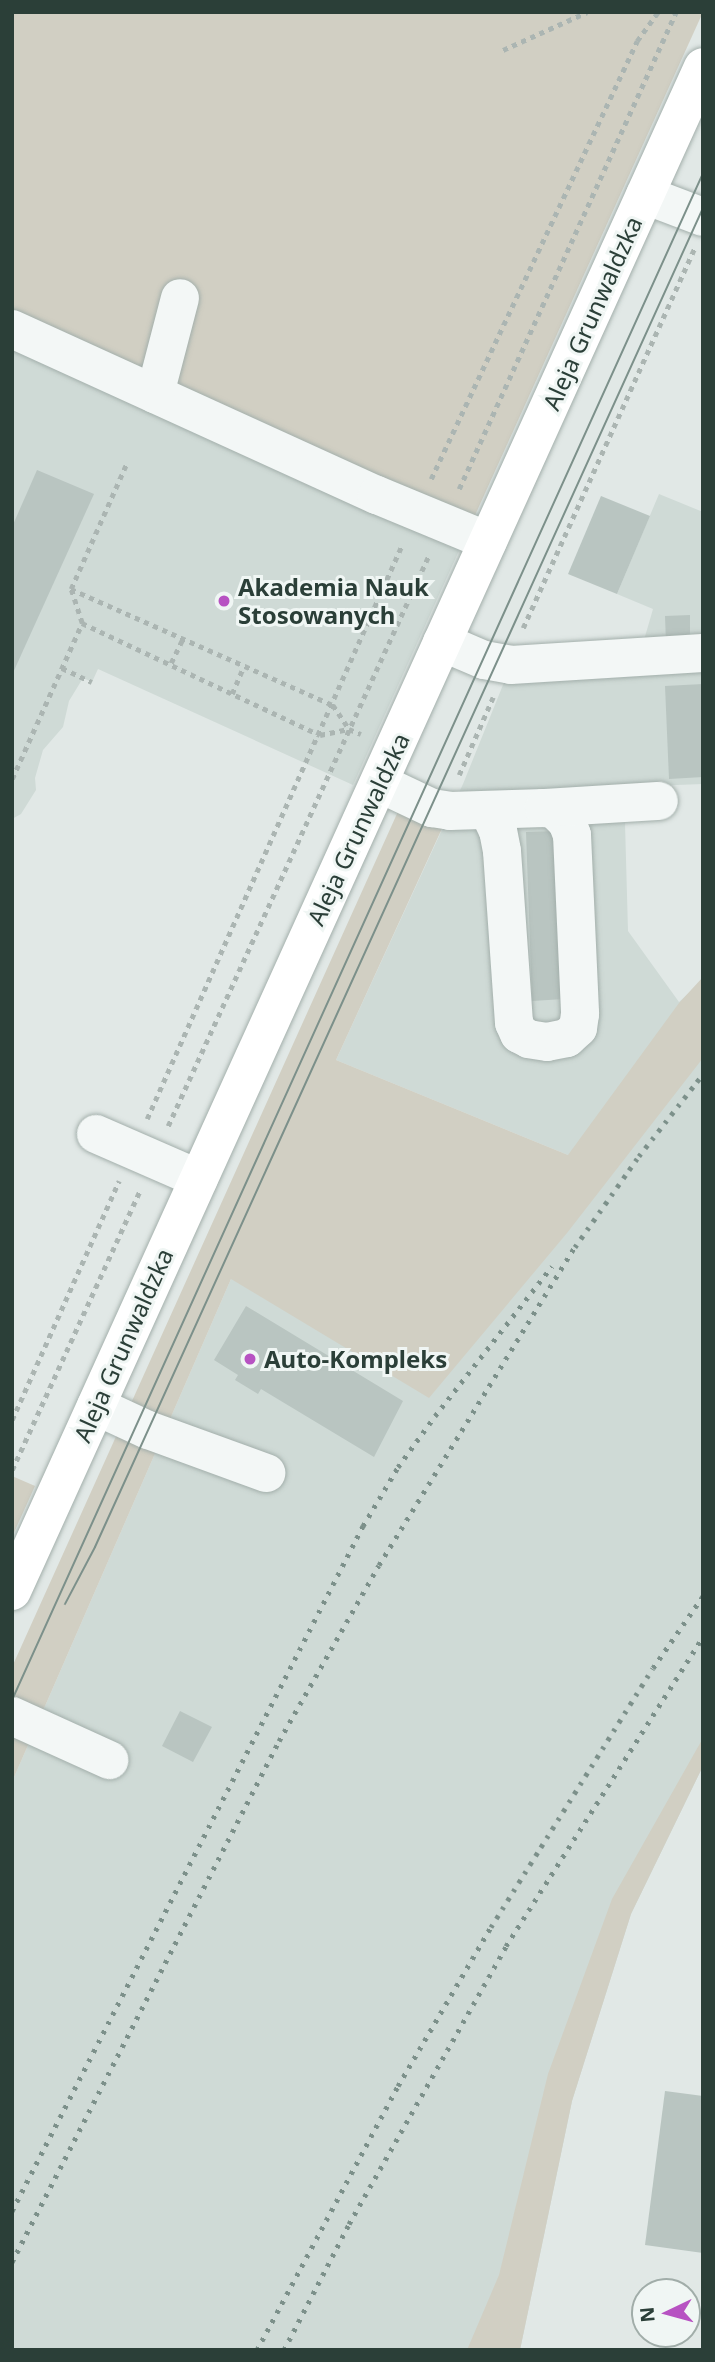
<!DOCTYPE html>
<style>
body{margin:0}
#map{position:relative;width:715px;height:2362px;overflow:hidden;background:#e1e8e6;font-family:"Noto Sans",sans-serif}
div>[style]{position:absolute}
.built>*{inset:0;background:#cfdad6}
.green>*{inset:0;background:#d1cfc3}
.building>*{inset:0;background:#b9c5c1}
.path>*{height:4.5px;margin-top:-2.25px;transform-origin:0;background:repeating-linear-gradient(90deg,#abb5b2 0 5px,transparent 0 10px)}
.roads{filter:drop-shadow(0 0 2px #a3afab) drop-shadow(0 0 2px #a3afab)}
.minor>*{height:38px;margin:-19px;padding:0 19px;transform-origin:19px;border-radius:19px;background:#f3f7f6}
.major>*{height:38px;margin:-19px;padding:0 19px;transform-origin:19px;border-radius:19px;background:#fff}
.tram>*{height:2px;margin:-1px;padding:0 1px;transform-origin:1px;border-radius:1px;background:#7c908a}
.rail>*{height:5px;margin-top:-2.5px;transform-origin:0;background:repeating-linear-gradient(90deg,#7c908a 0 3.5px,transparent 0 10.5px)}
.dots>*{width:19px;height:19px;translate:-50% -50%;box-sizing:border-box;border:4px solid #f0f6f4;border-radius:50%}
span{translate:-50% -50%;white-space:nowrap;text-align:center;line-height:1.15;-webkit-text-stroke:6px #f0f6f4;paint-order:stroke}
.street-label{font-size:24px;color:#2b3f38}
.poi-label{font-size:24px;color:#2b3f38;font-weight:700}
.left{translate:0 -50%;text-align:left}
.frame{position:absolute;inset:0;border:14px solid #2b3f38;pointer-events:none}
.north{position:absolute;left:631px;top:2278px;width:70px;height:70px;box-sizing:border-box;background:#f0f6f4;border:2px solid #a1ada9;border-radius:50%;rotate:265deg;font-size:19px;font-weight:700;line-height:28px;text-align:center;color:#2b3f38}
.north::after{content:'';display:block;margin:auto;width:24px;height:32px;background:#b752c2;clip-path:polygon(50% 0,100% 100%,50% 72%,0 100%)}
</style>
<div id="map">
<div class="built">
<div style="clip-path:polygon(12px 329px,467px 533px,353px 785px,98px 669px,92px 682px,83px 678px,69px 701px,63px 727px,43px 750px,35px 778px,36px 790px,21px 814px,12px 819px)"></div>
<div style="clip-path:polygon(659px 494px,703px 512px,703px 784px,624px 787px,628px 931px,679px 1002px,703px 980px,703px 1766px,631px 1914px,572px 2101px,520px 2350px,12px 2350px,12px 1782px,231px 1279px,568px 1155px,336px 1060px,463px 784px,511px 665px,644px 640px,653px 609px,617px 594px)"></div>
</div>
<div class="green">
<div style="clip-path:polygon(12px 12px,703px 12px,467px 533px,12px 329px)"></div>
<div style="clip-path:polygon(405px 796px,450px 811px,336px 1060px,568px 1155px,679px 1003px,703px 977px,703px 1058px,567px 1233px,429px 1398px,231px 1279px,12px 1782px,12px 1667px)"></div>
<div style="clip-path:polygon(12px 1476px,35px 1486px,12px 1537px)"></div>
<div style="clip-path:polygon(703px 1738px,703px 1766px,631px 1914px,572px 2101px,520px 2350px,467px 2350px,499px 2275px,548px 2074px,612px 1899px)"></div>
</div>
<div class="building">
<div style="clip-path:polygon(37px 470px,94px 494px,12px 675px,12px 527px)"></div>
<div style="clip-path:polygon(601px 496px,650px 516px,617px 594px,568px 574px)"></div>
<div style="clip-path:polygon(690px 615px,690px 643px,666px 643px,665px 616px)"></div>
<div style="clip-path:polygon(703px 684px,703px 777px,669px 779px,665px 686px)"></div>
<div style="clip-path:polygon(559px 831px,564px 999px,532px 1001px,526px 832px)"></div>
<div style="clip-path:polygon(246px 1306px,403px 1401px,374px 1457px,261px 1389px,258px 1394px,235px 1380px,238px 1375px,214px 1360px)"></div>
<div style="clip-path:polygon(180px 1711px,212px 1727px,193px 1762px,162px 1746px)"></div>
<div style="clip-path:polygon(665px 2091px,703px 2096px,703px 2253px,645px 2245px)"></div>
</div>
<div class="path">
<div style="left:503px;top:50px;width:92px;rotate:-24.3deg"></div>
<div style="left:431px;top:479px;width:484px;rotate:-64.8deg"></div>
<div style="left:637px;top:41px;width:36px;rotate:-54deg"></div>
<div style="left:459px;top:489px;width:524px;rotate:-65.54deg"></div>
<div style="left:71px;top:589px;width:287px;rotate:23.9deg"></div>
<div style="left:333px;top:705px;width:29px;rotate:56deg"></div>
<div style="left:349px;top:729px;width:13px;rotate:23deg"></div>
<div style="left:82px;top:623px;width:263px;rotate:25.2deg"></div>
<div style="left:320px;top:735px;width:30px;rotate:-12deg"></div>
<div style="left:523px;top:628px;width:416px;rotate:-65.7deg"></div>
<div style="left:171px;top:663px;width:25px;rotate:-64deg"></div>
<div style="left:62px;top:668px;width:33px;rotate:25deg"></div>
<div style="left:232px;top:694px;width:28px;rotate:-67deg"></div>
<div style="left:459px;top:775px;width:85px;rotate:-66.4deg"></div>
<div style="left:12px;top:779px;width:171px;rotate:-65.8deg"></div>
<div style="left:82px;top:623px;width:36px;rotate:-108deg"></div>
<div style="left:71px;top:589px;width:136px;rotate:-66.1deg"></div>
<div style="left:147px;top:1119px;width:628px;rotate:-66.05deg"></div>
<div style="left:168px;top:1126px;width:628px;rotate:-65.44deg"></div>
<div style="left:12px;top:1420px;width:262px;rotate:-65.9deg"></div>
<div style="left:12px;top:1470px;width:306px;rotate:-65.4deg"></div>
</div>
<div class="roads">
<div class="minor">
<div style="left:645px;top:195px;width:62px;rotate:20.8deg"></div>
<div style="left:12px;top:329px;width:401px;rotate:24.5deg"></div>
<div style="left:377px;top:495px;width:120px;rotate:22.5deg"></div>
<div style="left:155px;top:394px;width:99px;rotate:-75.4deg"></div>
<div style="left:442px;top:642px;width:46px;rotate:23.2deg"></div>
<div style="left:484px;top:660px;width:27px;rotate:10deg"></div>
<div style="left:511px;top:665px;width:192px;rotate:-3.6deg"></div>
<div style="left:379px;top:783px;width:59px;rotate:25.3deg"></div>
<div style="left:432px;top:808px;width:18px;rotate:9deg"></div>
<div style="left:450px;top:811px;width:94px;rotate:-1.8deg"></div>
<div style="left:544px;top:808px;width:10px;rotate:6deg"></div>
<div style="left:554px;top:809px;width:18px;rotate:45deg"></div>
<div style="left:567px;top:822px;width:14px;rotate:69deg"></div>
<div style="left:572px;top:835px;width:179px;rotate:87.4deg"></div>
<div style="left:580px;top:1014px;width:14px;rotate:98deg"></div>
<div style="left:578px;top:1028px;width:15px;rotate:138deg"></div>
<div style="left:567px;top:1038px;width:20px;rotate:169deg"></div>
<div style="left:547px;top:1042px;width:18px;rotate:-171deg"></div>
<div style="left:529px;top:1039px;width:11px;rotate:-153deg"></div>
<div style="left:519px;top:1034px;width:12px;rotate:-114deg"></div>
<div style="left:514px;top:1023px;width:172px;rotate:-94deg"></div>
<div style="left:502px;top:851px;width:20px;rotate:-101deg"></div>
<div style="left:498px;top:831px;width:23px;rotate:-115deg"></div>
<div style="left:544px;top:808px;width:115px;rotate:-3.5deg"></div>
<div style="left:96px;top:1134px;width:112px;rotate:23.6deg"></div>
<div style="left:96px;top:1406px;width:57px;rotate:24.8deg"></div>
<div style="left:148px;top:1430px;width:126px;rotate:20deg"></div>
<div style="left:12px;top:1716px;width:107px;rotate:24.4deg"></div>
</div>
<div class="major">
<div style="left:12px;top:1591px;width:1673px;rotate:-65.61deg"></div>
</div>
</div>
<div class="tram">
<div style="left:65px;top:1604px;width:64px;rotate:-62.2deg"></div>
<div style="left:95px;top:1547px;width:1471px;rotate:-65.58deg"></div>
<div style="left:12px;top:1700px;width:1676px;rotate:-65.65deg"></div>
</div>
<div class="rail">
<div style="left:12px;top:2211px;width:770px;rotate:-62.87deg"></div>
<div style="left:363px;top:1526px;width:69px;rotate:-59.3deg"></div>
<div style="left:398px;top:1467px;width:63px;rotate:-54deg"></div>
<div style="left:435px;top:1416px;width:190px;rotate:-52deg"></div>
<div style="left:12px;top:2262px;width:585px;rotate:-62.87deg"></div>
<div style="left:279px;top:1741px;width:202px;rotate:-60.4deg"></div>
<div style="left:379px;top:1565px;width:374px;rotate:-58.4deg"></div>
<div style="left:575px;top:1247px;width:111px;rotate:-54.9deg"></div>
<div style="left:639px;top:1156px;width:104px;rotate:-52deg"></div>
<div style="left:257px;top:2350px;width:299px;rotate:-61.9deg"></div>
<div style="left:398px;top:2086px;width:184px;rotate:-59.7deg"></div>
<div style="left:491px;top:1927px;width:305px;rotate:-58deg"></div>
<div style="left:653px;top:1668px;width:88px;rotate:-55.2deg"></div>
<div style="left:284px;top:2350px;width:142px;rotate:-62.7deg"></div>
<div style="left:349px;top:2224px;width:319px;rotate:-60.5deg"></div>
<div style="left:506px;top:1946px;width:366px;rotate:-57.5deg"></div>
</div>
<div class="dots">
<div style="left:224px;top:601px;background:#b752c2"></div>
<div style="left:250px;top:1359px;background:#b752c2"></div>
</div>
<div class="street-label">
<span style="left:592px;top:313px;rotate:-66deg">Aleja Grunwaldzka</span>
<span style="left:358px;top:829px;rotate:-65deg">Aleja Grunwaldzka</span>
<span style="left:123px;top:1345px;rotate:-66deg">Aleja Grunwaldzka</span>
</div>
<div class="poi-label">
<span class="left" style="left:238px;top:601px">Akademia Nauk<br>Stosowanych</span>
<span class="left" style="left:264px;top:1359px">Auto-Kompleks</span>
</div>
<div class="frame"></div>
<div class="north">N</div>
</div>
